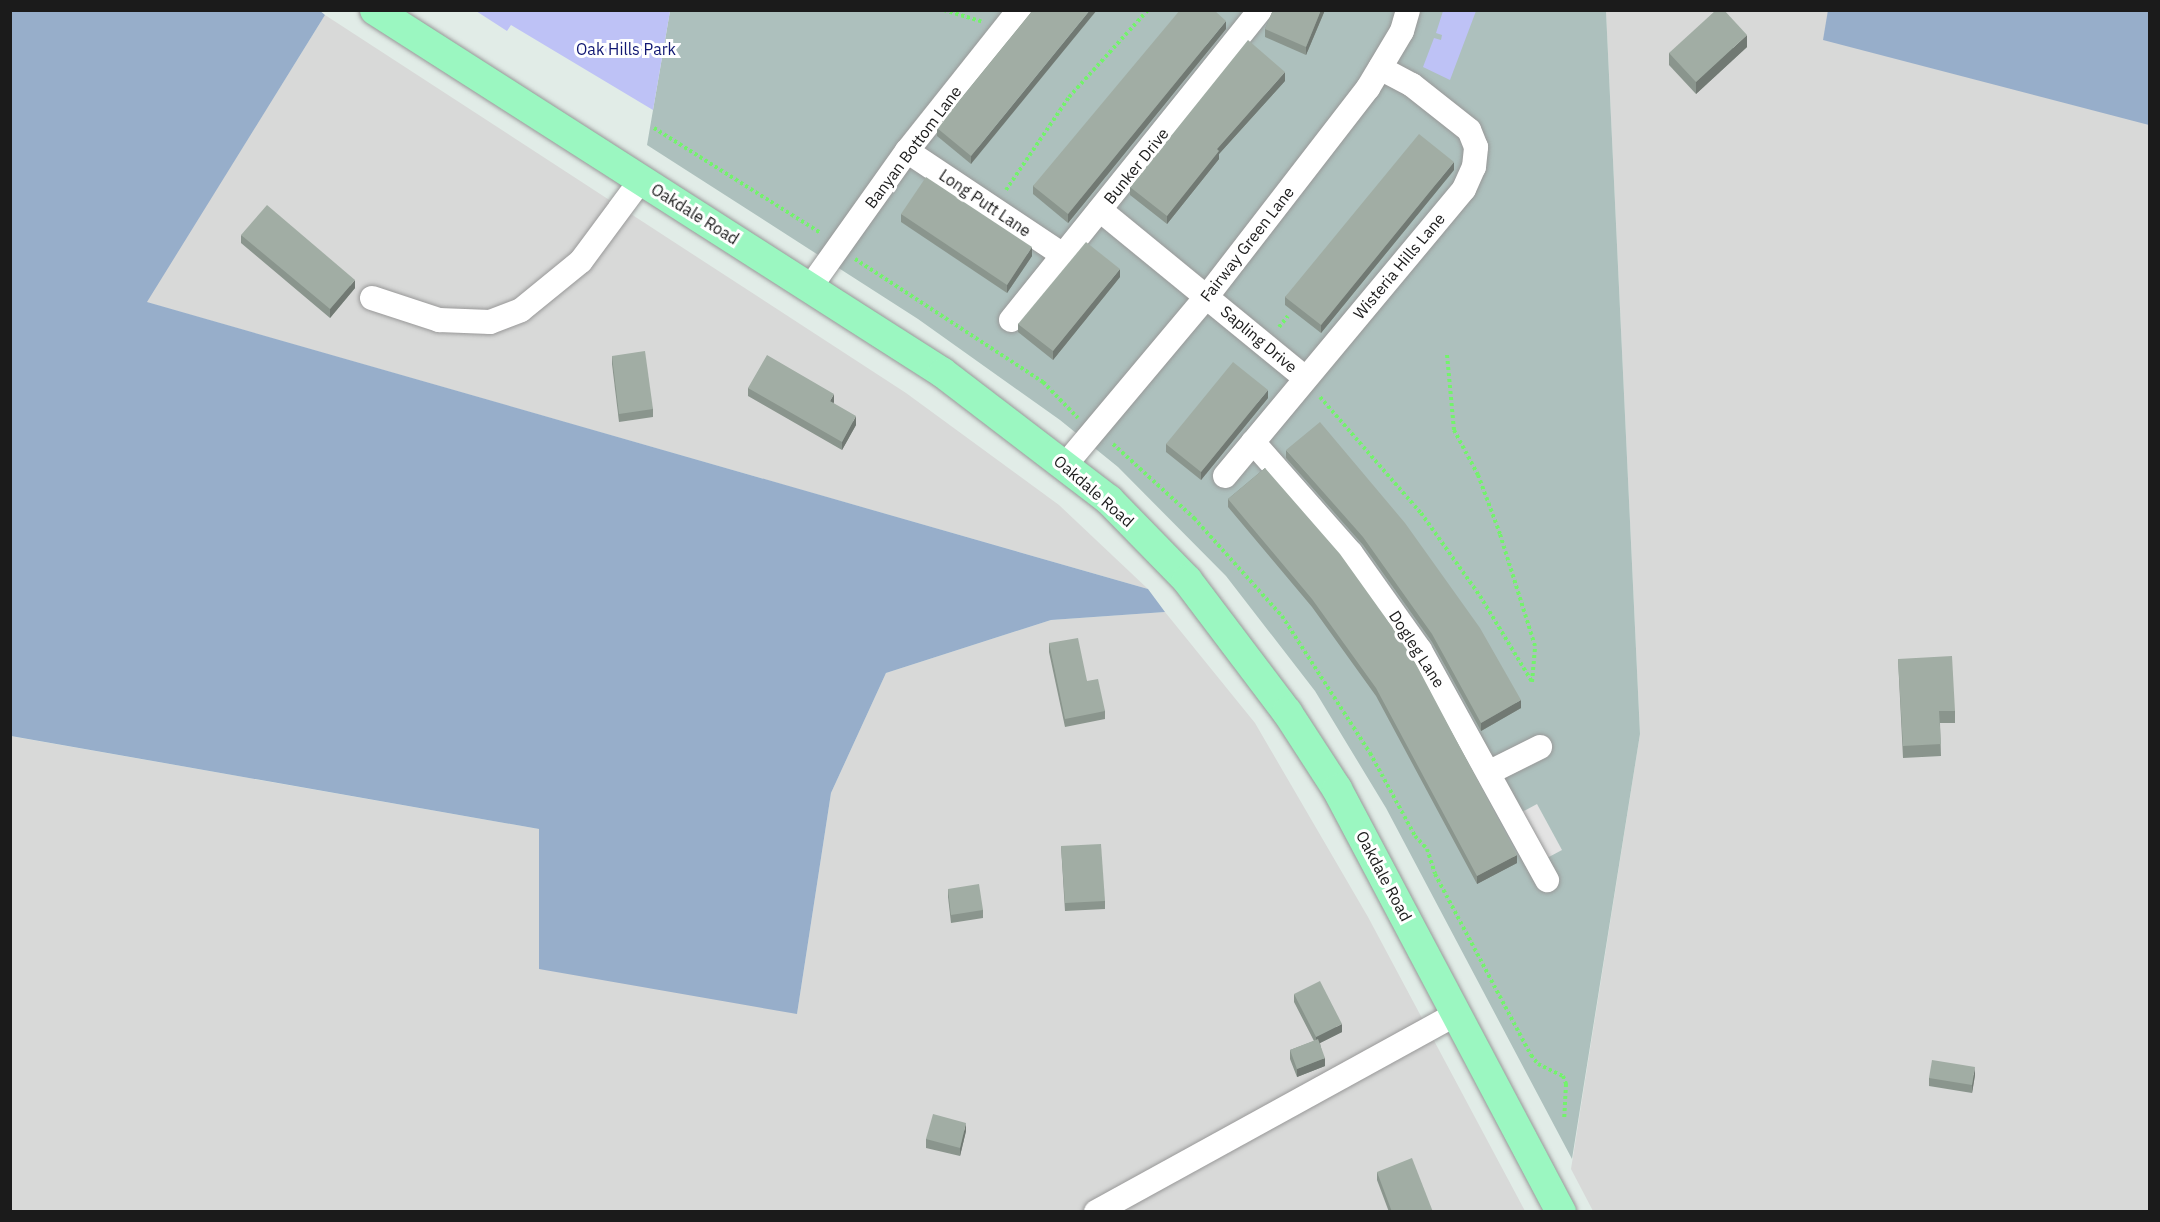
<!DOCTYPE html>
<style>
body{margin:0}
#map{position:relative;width:2160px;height:1222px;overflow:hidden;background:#e1ece7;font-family:"IBM Plex Sans",sans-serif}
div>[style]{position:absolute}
.residential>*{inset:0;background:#d8d9d8}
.construction>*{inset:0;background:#adc0bd}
.forest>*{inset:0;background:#97aeca}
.park>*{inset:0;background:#bec2f6}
.parking>*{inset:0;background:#e3e3e3}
.path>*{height:4px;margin-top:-2px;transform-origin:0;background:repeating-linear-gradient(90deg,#73f26c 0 3px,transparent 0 6px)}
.roads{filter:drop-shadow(0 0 2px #989898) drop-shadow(0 0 2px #989898)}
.minor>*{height:24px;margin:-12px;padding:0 12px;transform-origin:12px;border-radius:12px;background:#fff}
.major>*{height:30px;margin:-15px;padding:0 15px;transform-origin:15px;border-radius:15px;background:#9bf7c1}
.wall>*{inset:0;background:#8a958d}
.shaded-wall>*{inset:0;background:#717973}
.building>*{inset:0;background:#a1ada4}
span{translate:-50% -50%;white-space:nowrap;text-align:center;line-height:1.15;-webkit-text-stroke:6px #fff;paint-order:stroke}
.park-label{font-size:16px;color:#101772}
.street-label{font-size:16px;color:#1b1b1b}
.frame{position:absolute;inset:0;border:12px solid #1b1b1b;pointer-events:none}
</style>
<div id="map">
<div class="residential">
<div style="clip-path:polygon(1606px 11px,2149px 11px,2149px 1211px,1593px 1211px,1571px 1169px,1640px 734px)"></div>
<div style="clip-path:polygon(325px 15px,906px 393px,1059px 505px,1148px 589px,146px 302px)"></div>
<div style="clip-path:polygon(1165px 612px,1255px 723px,1368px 917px,1525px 1211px,11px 1211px,10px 736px,539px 829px,797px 1014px,831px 793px,886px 673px,1051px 620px)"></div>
</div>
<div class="construction">
<div style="clip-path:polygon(670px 11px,1606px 11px,1640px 734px,1572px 1159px,1386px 808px,1315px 691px,1226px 576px,1118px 467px,1060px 420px,918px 319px,647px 145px)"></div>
</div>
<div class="forest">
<div style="clip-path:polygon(319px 10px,325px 15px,147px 302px,1148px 589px,1165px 612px,1051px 620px,886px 673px,831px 793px,797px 1014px,539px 969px,539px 829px,11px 736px,11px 11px)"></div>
<div style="clip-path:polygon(1828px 10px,2149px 11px,2149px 125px,1823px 40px)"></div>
</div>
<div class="park">
<div style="clip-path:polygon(476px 11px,670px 11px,653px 110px,511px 25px,507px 31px)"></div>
<div style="clip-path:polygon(1443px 11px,1476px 11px,1450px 80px,1423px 67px,1434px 38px,1441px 40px,1442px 35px,1436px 33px)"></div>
</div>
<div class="parking">
<div style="clip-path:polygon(1537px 804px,1562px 850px,1547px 858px,1522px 812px)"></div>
</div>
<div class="path">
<div style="left:944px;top:10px;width:39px;rotate:17deg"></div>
<div style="left:654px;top:128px;width:197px;rotate:32.2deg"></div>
<div style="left:1006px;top:190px;width:112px;rotate:-55.9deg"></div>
<div style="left:1069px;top:97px;width:118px;rotate:-47.8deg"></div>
<div style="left:855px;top:259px;width:225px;rotate:33.2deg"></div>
<div style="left:1043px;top:382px;width:50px;rotate:45.8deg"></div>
<div style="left:1279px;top:327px;width:14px;rotate:-51deg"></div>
<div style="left:1320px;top:397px;width:154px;rotate:49deg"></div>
<div style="left:1421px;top:513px;width:102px;rotate:54.6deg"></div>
<div style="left:1480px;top:596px;width:100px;rotate:58.8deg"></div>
<div style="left:1532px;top:682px;width:36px;rotate:-85deg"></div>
<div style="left:1535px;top:646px;width:117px;rotate:-107.4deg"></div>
<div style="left:1500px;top:534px;width:63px;rotate:-110.4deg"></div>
<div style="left:1478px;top:475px;width:51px;rotate:-118.1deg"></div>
<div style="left:1454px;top:430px;width:76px;rotate:-95.3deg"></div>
<div style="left:1113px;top:444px;width:110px;rotate:42.4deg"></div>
<div style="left:1194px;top:518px;width:132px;rotate:48.1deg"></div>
<div style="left:1282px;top:616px;width:163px;rotate:57.3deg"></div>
<div style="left:1370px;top:753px;width:94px;rotate:61.5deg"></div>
<div style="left:1415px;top:836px;width:18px;rotate:47deg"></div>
<div style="left:1427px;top:849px;width:26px;rotate:72deg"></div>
<div style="left:1435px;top:874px;width:205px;rotate:62.1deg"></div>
<div style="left:1531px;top:1055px;width:11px;rotate:52deg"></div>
<div style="left:1538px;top:1064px;width:28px;rotate:26deg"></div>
<div style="left:1563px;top:1076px;width:9px;rotate:69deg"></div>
<div style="left:1566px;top:1084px;width:35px;rotate:93deg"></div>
</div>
<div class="roads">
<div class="minor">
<div style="left:907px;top:151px;width:187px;rotate:33.7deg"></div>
<div style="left:1100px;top:210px;width:265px;rotate:39.3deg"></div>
<div style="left:811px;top:286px;width:166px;rotate:-54.6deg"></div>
<div style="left:907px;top:151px;width:180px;rotate:-51.5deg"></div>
<div style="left:372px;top:298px;width:71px;rotate:18.2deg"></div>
<div style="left:439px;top:320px;width:51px;rotate:2.2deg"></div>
<div style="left:490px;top:322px;width:33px;rotate:-21deg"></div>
<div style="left:521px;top:310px;width:77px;rotate:-39.2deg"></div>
<div style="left:581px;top:261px;width:101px;rotate:-53.5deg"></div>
<div style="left:1011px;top:320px;width:398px;rotate:-51.2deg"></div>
<div style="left:1253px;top:442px;width:148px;rotate:48.6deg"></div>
<div style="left:1351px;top:553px;width:119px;rotate:54.6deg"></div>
<div style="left:1420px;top:650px;width:263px;rotate:61.1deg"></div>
<div style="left:1066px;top:464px;width:221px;rotate:-50deg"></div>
<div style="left:1208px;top:295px;width:262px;rotate:-52.3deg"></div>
<div style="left:1368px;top:88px;width:66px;rotate:-59.2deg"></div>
<div style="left:1402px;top:31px;width:22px;rotate:-74deg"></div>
<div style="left:1225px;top:476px;width:373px;rotate:-50.2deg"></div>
<div style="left:1464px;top:189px;width:24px;rotate:-66deg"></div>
<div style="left:1474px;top:167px;width:20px;rotate:-84deg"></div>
<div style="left:1476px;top:147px;width:18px;rotate:-112deg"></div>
<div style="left:1469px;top:130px;width:73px;rotate:-141.7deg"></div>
<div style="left:1412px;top:85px;width:36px;rotate:-152deg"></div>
<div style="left:1490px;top:772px;width:56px;rotate:-26.6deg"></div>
<div style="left:1096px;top:1212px;width:413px;rotate:-28.8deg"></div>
</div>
<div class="major">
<div style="left:375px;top:10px;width:674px;rotate:32.58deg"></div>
<div style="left:943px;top:373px;width:209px;rotate:37.4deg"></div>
<div style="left:1109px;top:500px;width:112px;rotate:45.7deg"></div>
<div style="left:1187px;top:580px;width:166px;rotate:52.9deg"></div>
<div style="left:1287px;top:712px;width:92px;rotate:57deg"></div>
<div style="left:1337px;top:789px;width:479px;rotate:62.1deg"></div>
</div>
</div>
<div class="wall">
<div style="clip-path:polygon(1033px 10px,971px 164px,937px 136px,937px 128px)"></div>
<div style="clip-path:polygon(1273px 10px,1325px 10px,1306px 55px,1265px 37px,1265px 29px)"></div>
<div style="clip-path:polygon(1226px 29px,1068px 223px,1033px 194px,1033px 186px)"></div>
<div style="clip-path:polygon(1747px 47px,1696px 94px,1669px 65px,1669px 53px)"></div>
<div style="clip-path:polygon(1285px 81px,1219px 154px,1219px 159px,1167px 224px,1130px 195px,1130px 187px)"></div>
<div style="clip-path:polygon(1454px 170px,1321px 333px,1285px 305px,1285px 297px)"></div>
<div style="clip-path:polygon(901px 214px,1032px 256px,1007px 293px,901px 222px)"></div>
<div style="clip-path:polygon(241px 235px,355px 288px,330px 318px,241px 243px)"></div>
<div style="clip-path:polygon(1120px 277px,1053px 360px,1018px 332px,1018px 324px)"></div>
<div style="clip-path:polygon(612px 356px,653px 409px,653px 417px,619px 422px,612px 364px)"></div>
<div style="clip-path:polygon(748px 388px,834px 402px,833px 403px,856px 425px,842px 450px,748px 396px)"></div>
<div style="clip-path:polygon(1268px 398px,1201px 480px,1166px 452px,1166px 444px)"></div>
<div style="clip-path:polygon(1286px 450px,1521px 708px,1481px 731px,1432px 642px,1363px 545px,1286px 458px)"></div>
<div style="clip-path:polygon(1265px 468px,1517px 863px,1477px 884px,1376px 696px,1312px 607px,1228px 507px,1228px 499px)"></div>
<div style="clip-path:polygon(1049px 643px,1087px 681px,1105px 711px,1105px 719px,1065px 727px,1049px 652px)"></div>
<div style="clip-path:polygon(1898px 659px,1955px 711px,1955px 723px,1940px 723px,1941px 756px,1903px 758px)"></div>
<div style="clip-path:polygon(1061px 846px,1105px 901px,1105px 909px,1065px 911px)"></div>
<div style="clip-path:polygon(948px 889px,983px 910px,983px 918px,951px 923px,948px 897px)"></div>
<div style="clip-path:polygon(1294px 994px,1342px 1032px,1320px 1043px,1325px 1066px,1297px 1077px,1290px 1059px,1290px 1050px,1314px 1041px,1294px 1002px)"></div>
<div style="clip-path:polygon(1975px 1075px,1972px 1093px,1929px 1086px,1929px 1078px)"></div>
<div style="clip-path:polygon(966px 1131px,960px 1156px,926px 1148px,926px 1139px)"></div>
<div style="clip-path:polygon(1377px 1172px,1433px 1212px,1389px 1212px,1377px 1180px)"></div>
</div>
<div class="shaded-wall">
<div style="clip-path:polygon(1090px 10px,1097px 10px,971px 164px,971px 156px)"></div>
<div style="clip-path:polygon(1321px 10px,1325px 10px,1306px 55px,1306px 47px)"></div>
<div style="clip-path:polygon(1226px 21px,1226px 29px,1068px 223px,1068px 214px)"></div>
<div style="clip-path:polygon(1747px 35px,1747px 47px,1696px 94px,1696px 82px)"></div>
<div style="clip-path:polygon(1285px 72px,1285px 81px,1219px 154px,1219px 159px,1167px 224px,1167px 216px,1217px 149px)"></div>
<div style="clip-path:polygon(1454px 162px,1454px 170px,1321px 333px,1321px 325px)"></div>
<div style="clip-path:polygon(1032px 247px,1032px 256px,1007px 293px,1007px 285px)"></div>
<div style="clip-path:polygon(1120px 269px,1120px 277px,1053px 360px,1053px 351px)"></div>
<div style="clip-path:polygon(355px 280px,355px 288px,330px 318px,330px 309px)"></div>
<div style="clip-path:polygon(1268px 390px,1268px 398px,1201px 480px,1201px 472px)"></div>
<div style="clip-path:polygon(834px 394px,834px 402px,830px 409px,830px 401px)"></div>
<div style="clip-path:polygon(856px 416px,856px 425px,842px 450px,842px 442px)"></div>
<div style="clip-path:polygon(1521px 700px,1521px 708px,1481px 731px,1481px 723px)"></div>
<div style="clip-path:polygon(1517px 855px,1517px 863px,1477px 884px,1477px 876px)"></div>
<div style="clip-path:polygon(1342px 1024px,1342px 1032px,1316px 1045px,1316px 1037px)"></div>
<div style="clip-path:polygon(1325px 1058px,1325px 1066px,1297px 1077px,1297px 1069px)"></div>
<div style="clip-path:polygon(1975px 1067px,1975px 1075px,1972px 1093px,1972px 1085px)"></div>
<div style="clip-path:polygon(966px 1123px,966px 1131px,960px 1156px,960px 1148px)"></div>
</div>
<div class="building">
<div style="clip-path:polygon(1033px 10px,1090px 10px,971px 156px,937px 128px)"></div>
<div style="clip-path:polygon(1180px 10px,1214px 10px,1226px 21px,1068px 214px,1033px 186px)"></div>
<div style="clip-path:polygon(1273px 10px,1321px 10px,1306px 47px,1265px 29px)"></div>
<div style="clip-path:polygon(1716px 10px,1724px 10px,1747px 35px,1696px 82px,1669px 53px)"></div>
<div style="clip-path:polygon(1248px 40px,1285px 72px,1217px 149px,1219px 151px,1167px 216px,1130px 187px)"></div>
<div style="clip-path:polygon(1419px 134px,1454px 162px,1321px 325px,1285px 297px)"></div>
<div style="clip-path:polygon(926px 177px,1032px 247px,1007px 285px,901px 214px)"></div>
<div style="clip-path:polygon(267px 205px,355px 280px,330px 309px,241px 235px)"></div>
<div style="clip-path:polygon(1086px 242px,1120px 269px,1053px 351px,1018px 324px)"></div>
<div style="clip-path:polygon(645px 351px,653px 409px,619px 414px,612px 356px)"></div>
<div style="clip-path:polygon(767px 355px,834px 394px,830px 401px,856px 416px,842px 442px,748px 388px)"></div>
<div style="clip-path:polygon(1233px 362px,1268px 390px,1201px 472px,1166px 444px)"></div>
<div style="clip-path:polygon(1320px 422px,1405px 523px,1480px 628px,1521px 700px,1481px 723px,1432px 634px,1363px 537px,1286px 450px)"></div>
<div style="clip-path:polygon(1265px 468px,1340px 554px,1408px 649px,1517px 855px,1477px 876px,1376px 688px,1312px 599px,1228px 499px)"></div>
<div style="clip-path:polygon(1078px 638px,1087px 681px,1098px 679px,1105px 711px,1065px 719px,1049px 643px)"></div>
<div style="clip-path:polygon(1952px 656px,1955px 711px,1939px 711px,1941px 744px,1903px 746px,1898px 659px)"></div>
<div style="clip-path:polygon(1101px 844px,1105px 901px,1065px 903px,1061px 846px)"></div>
<div style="clip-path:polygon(979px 884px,983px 910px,951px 915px,948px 889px)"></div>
<div style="clip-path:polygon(1320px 981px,1342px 1024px,1316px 1037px,1294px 994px)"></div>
<div style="clip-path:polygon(1318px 1039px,1325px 1058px,1297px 1069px,1290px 1050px)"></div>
<div style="clip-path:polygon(1932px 1060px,1975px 1067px,1972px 1085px,1929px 1078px)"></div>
<div style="clip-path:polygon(933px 1114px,966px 1123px,960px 1148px,926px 1139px)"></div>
<div style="clip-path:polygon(1412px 1158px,1433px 1212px,1392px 1212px,1377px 1172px)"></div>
</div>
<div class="park-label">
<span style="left:626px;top:49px">Oak Hills Park</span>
</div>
<div class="street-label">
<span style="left:913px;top:147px;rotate:-53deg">Banyan Bottom Lane</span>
<span style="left:1136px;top:166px;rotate:-51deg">Bunker Drive</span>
<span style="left:985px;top:203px;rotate:34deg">Long Putt Lane</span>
<span style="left:695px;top:214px;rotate:32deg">Oakdale Road</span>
<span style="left:1247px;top:244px;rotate:-52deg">Fairway Green Lane</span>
<span style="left:1399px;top:266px;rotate:-50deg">Wisteria Hills Lane</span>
<span style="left:1259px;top:339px;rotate:40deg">Sapling Drive</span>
<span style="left:1094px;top:491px;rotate:41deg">Oakdale Road</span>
<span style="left:1417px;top:649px;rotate:57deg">Dogleg Lane</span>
<span style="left:1384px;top:876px;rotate:62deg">Oakdale Road</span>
</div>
<div class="frame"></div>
</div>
